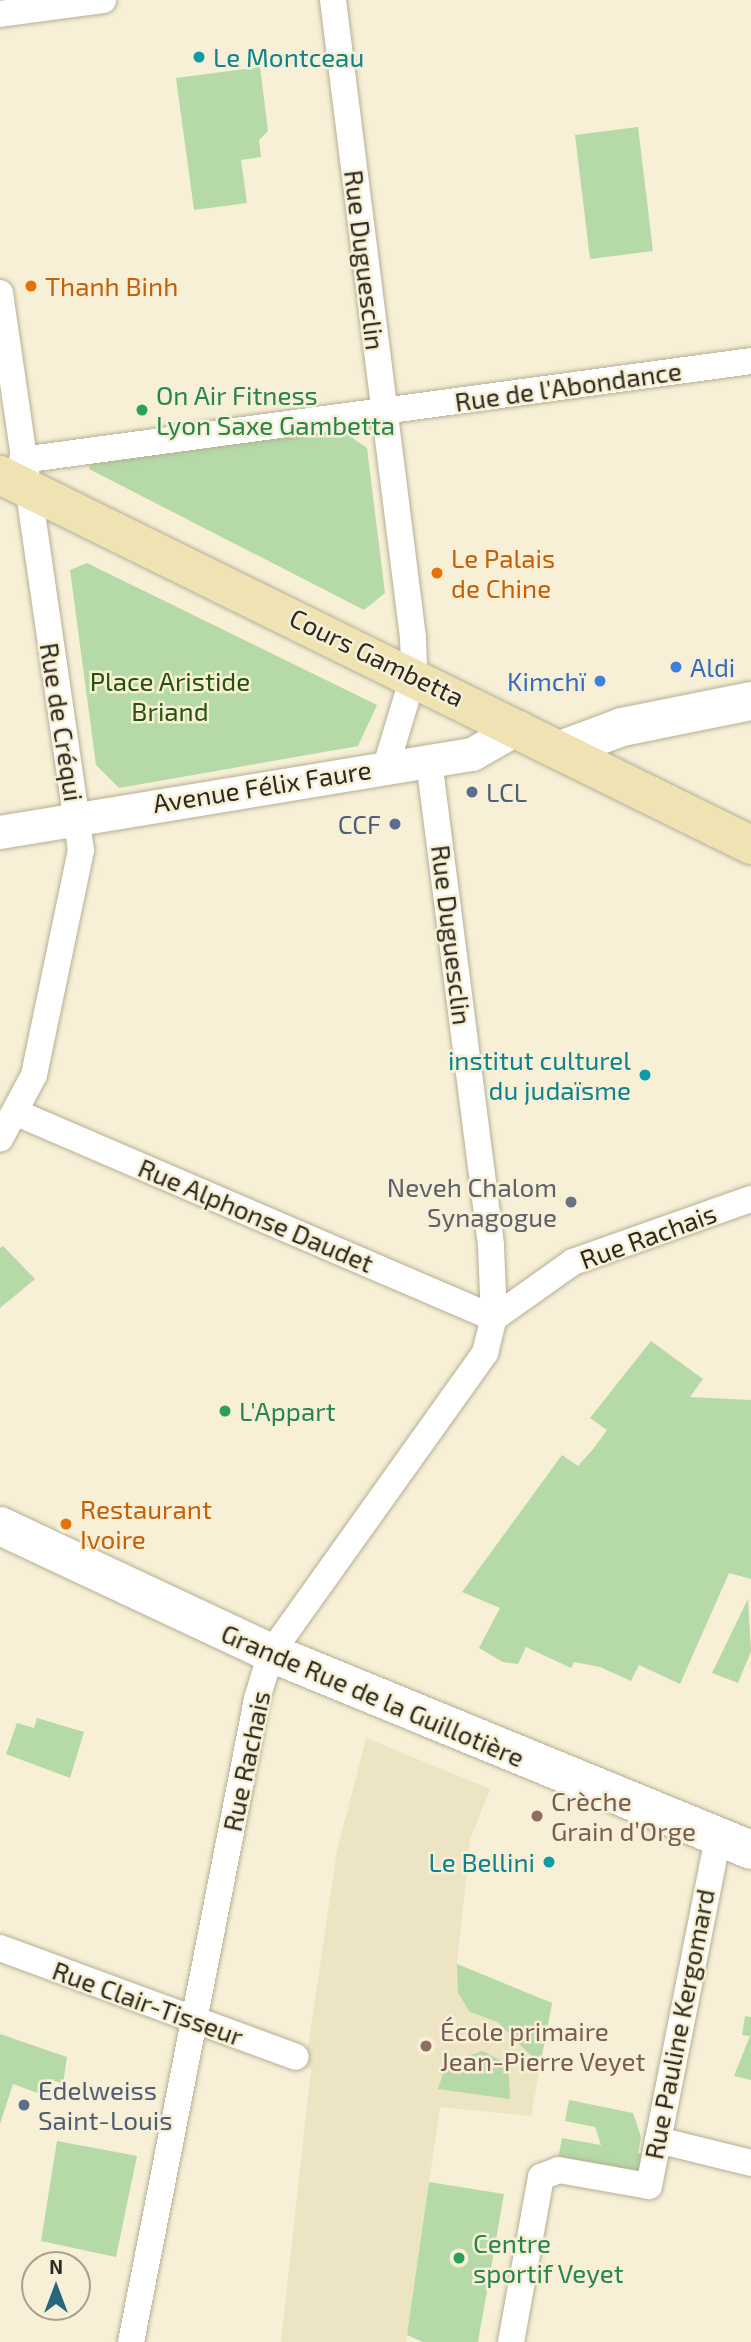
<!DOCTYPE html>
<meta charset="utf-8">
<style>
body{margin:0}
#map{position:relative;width:751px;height:2342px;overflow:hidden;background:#f7f0d6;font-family:"Exo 2",sans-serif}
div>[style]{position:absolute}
.built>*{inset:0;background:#ece4c2}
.green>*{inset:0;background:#b5d9a7}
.roads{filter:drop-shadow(0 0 2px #b5af96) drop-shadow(0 0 2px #b5af96)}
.minor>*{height:26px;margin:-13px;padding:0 13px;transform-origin:13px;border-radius:13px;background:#fff}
.tertiary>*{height:33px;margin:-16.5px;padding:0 16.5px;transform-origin:16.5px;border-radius:16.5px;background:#fff}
.secondary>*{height:38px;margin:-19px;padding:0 19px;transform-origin:19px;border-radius:19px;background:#fff}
.primary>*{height:38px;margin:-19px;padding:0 19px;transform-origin:19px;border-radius:19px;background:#efe2b3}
.dots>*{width:19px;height:19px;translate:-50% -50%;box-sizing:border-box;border:4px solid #f7f0d6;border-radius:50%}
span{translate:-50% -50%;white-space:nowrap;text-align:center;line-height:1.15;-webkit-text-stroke:5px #f7f0d6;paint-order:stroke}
.culture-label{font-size:26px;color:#0d838f}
.left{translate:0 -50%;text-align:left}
.right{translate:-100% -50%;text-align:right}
.street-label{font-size:26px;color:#2c2920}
.food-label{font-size:26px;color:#c56008}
.leisure-label{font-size:26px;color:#27864d}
.shop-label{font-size:26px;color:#366cbe}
.park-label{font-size:26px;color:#255308}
.service-label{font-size:26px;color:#4e5e75}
.worship-label{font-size:26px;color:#5b616d}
.education-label{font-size:26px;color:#785e54}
.north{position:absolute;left:21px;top:2251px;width:70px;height:70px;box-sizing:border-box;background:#f7f0d6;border:2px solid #a6a08d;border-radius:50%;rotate:0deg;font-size:19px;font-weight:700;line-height:28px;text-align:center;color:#2c2920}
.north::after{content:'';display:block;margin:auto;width:24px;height:32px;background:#26677b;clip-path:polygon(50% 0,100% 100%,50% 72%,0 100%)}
</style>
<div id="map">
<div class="built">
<div style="clip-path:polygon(366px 1738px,490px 1789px,470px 1840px,457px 1964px,552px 2003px,531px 2116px,440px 2107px,406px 2342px,281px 2342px,311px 2069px,305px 2067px,337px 1851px)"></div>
</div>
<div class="green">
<div style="clip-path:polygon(260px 67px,268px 131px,259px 140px,261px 157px,241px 160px,247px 203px,194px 210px,176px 78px)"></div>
<div style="clip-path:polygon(638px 127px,653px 251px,590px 259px,575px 135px)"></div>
<div style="clip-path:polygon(338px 428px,367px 448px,385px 593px,364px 610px,89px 469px,91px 463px)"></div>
<div style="clip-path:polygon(87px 563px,377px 705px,358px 746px,119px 788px,96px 765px,70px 570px)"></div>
<div style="clip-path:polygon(3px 1246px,35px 1279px,0 1308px,0 1248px)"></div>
<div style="clip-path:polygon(651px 1341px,703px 1379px,690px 1397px,751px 1400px,751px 1579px,729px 1573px,680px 1684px,639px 1665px,631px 1681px,600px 1667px,574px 1662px,571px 1668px,526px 1647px,518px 1664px,503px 1662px,479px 1648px,500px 1608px,462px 1592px,562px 1455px,578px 1466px,594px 1448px,607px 1430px,590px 1418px)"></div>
<div style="clip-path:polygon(748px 1599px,751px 1651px,738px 1683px,712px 1673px)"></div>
<div style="clip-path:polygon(37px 1718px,84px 1732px,70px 1778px,6px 1754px,17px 1723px,34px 1728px)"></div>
<div style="clip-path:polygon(457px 1964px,552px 2003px,540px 2065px,498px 2022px,470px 2012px,458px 1993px)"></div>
<div style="clip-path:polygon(745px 2016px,751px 2017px,751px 2080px,734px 2076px,750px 2036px,742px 2035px)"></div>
<div style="clip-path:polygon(0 2034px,67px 2057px,63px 2084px,49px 2079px,46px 2096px,13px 2084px,0 2124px)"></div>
<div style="clip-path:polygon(483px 2051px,508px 2065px,510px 2099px,438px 2089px,447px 2062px)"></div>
<div style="clip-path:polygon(569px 2100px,633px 2113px,641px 2137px,638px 2153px,646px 2155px,643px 2175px,558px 2159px,562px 2138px,601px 2145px,595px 2127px,565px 2121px)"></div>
<div style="clip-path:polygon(57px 2141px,137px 2156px,116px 2257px,41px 2241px)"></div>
<div style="clip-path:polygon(429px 2182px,504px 2194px,478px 2342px,423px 2342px,407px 2335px)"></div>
</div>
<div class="roads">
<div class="minor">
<div style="left:333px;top:0;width:643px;rotate:82.85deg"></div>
<div style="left:413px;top:638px;width:36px;rotate:88deg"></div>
<div style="left:414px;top:674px;width:96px;rotate:106.9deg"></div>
<div style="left:0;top:14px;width:104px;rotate:-7.7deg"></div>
<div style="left:0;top:293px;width:563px;rotate:81.73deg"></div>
<div style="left:81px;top:850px;width:230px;rotate:101.8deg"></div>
<div style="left:34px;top:1075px;width:72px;rotate:118deg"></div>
<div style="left:22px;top:460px;width:736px;rotate:-7.73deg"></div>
<div style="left:17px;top:1113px;width:519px;rotate:23.26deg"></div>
<div style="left:494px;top:1318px;width:97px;rotate:-35.3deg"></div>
<div style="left:573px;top:1262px;width:189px;rotate:-19.5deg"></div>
<div style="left:0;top:1948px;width:315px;rotate:20.2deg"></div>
<div style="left:658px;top:2140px;width:96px;rotate:13.9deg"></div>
<div style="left:131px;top:2342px;width:655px;rotate:-78.91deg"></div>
<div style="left:257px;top:1699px;width:48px;rotate:-73.1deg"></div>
<div style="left:271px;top:1653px;width:369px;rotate:-54.5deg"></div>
<div style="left:485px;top:1353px;width:36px;rotate:-76deg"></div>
<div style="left:494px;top:1318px;width:73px;rotate:-92.4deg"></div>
<div style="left:491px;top:1245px;width:488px;rotate:-97.3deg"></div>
<div style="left:511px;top:2342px;width:168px;rotate:-79.7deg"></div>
<div style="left:541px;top:2177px;width:19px;rotate:-21deg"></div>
<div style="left:559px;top:2170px;width:91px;rotate:10.1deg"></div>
<div style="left:649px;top:2186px;width:355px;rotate:-78.8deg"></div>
</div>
<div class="tertiary">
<div style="left:0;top:832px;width:478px;rotate:-9.4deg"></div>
<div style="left:472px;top:754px;width:54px;rotate:-29.9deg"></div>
</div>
<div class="secondary">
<div style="left:563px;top:749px;width:63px;rotate:-20.4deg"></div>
<div style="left:622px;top:727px;width:132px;rotate:-11.4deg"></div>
<div style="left:0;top:1526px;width:299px;rotate:25.1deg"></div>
<div style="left:271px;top:1653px;width:519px;rotate:22.31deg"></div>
</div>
<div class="primary">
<div style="left:0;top:475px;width:837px;rotate:26.23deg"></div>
</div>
</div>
<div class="dots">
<div style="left:199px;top:57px;background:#0f9aa8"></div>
<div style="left:31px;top:286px;background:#e8710a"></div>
<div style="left:142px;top:410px;background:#2e9e5b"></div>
<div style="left:437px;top:573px;background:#e8710a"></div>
<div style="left:676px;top:667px;background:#3f7fe0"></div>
<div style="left:600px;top:681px;background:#3f7fe0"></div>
<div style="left:472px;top:792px;background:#5c6f8a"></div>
<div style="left:395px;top:824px;background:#5c6f8a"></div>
<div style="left:645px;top:1075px;background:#0f9aa8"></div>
<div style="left:571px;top:1202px;background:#6b7280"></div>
<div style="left:225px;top:1411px;background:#2e9e5b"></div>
<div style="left:66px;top:1524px;background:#e8710a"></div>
<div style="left:537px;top:1816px;background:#8d6e63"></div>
<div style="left:549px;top:1862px;background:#0f9aa8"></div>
<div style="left:426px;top:2046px;background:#8d6e63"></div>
<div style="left:24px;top:2105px;background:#5c6f8a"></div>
<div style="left:459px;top:2258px;background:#2e9e5b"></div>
</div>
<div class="culture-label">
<span class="left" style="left:213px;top:57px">Le Montceau</span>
<span class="right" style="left:631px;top:1075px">institut culturel<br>du judaïsme</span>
<span class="right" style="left:535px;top:1862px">Le Bellini</span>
</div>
<div class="street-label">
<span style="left:365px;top:260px;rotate:83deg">Rue Duguesclin</span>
<span style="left:568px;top:386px;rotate:-8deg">Rue de l'Abondance</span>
<span style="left:377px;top:657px;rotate:26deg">Cours Gambetta</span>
<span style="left:62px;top:722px;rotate:81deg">Rue de Créqui</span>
<span style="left:262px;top:786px;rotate:-9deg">Avenue Félix Faure</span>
<span style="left:452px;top:935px;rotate:83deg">Rue Duguesclin</span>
<span style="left:256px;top:1215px;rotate:23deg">Rue Alphonse Daudet</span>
<span style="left:648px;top:1236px;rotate:-20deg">Rue Rachais</span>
<span style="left:373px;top:1695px;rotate:23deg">Grande Rue de la Guillotière</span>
<span style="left:246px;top:1761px;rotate:-78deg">Rue Rachais</span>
<span style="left:148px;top:2003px;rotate:20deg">Rue Clair-Tisseur</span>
<span style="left:679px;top:2024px;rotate:-79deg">Rue Pauline Kergomard</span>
</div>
<div class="food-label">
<span class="left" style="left:45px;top:286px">Thanh Binh</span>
<span class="left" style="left:451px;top:573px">Le Palais<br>de Chine</span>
<span class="left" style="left:80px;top:1524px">Restaurant<br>Ivoire</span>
</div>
<div class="leisure-label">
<span class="left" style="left:156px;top:410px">On Air Fitness<br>Lyon Saxe Gambetta</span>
<span class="left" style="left:239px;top:1411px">L'Appart</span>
<span class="left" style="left:473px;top:2258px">Centre<br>sportif Veyet</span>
</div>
<div class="shop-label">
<span class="left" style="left:690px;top:667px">Aldi</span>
<span class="right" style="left:586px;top:681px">Kimchï</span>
</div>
<div class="park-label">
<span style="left:170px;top:696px">Place Aristide<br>Briand</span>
</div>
<div class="service-label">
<span class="left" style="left:486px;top:792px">LCL</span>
<span class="right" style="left:381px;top:824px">CCF</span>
<span class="left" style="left:38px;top:2105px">Edelweiss<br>Saint-Louis</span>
</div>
<div class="worship-label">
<span class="right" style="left:557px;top:1202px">Neveh Chalom<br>Synagogue</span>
</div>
<div class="education-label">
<span class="left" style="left:551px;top:1816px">Crèche<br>Grain d’Orge</span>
<span class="left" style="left:440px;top:2046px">École primaire<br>Jean-Pierre Veyet</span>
</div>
<div class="north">N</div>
</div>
